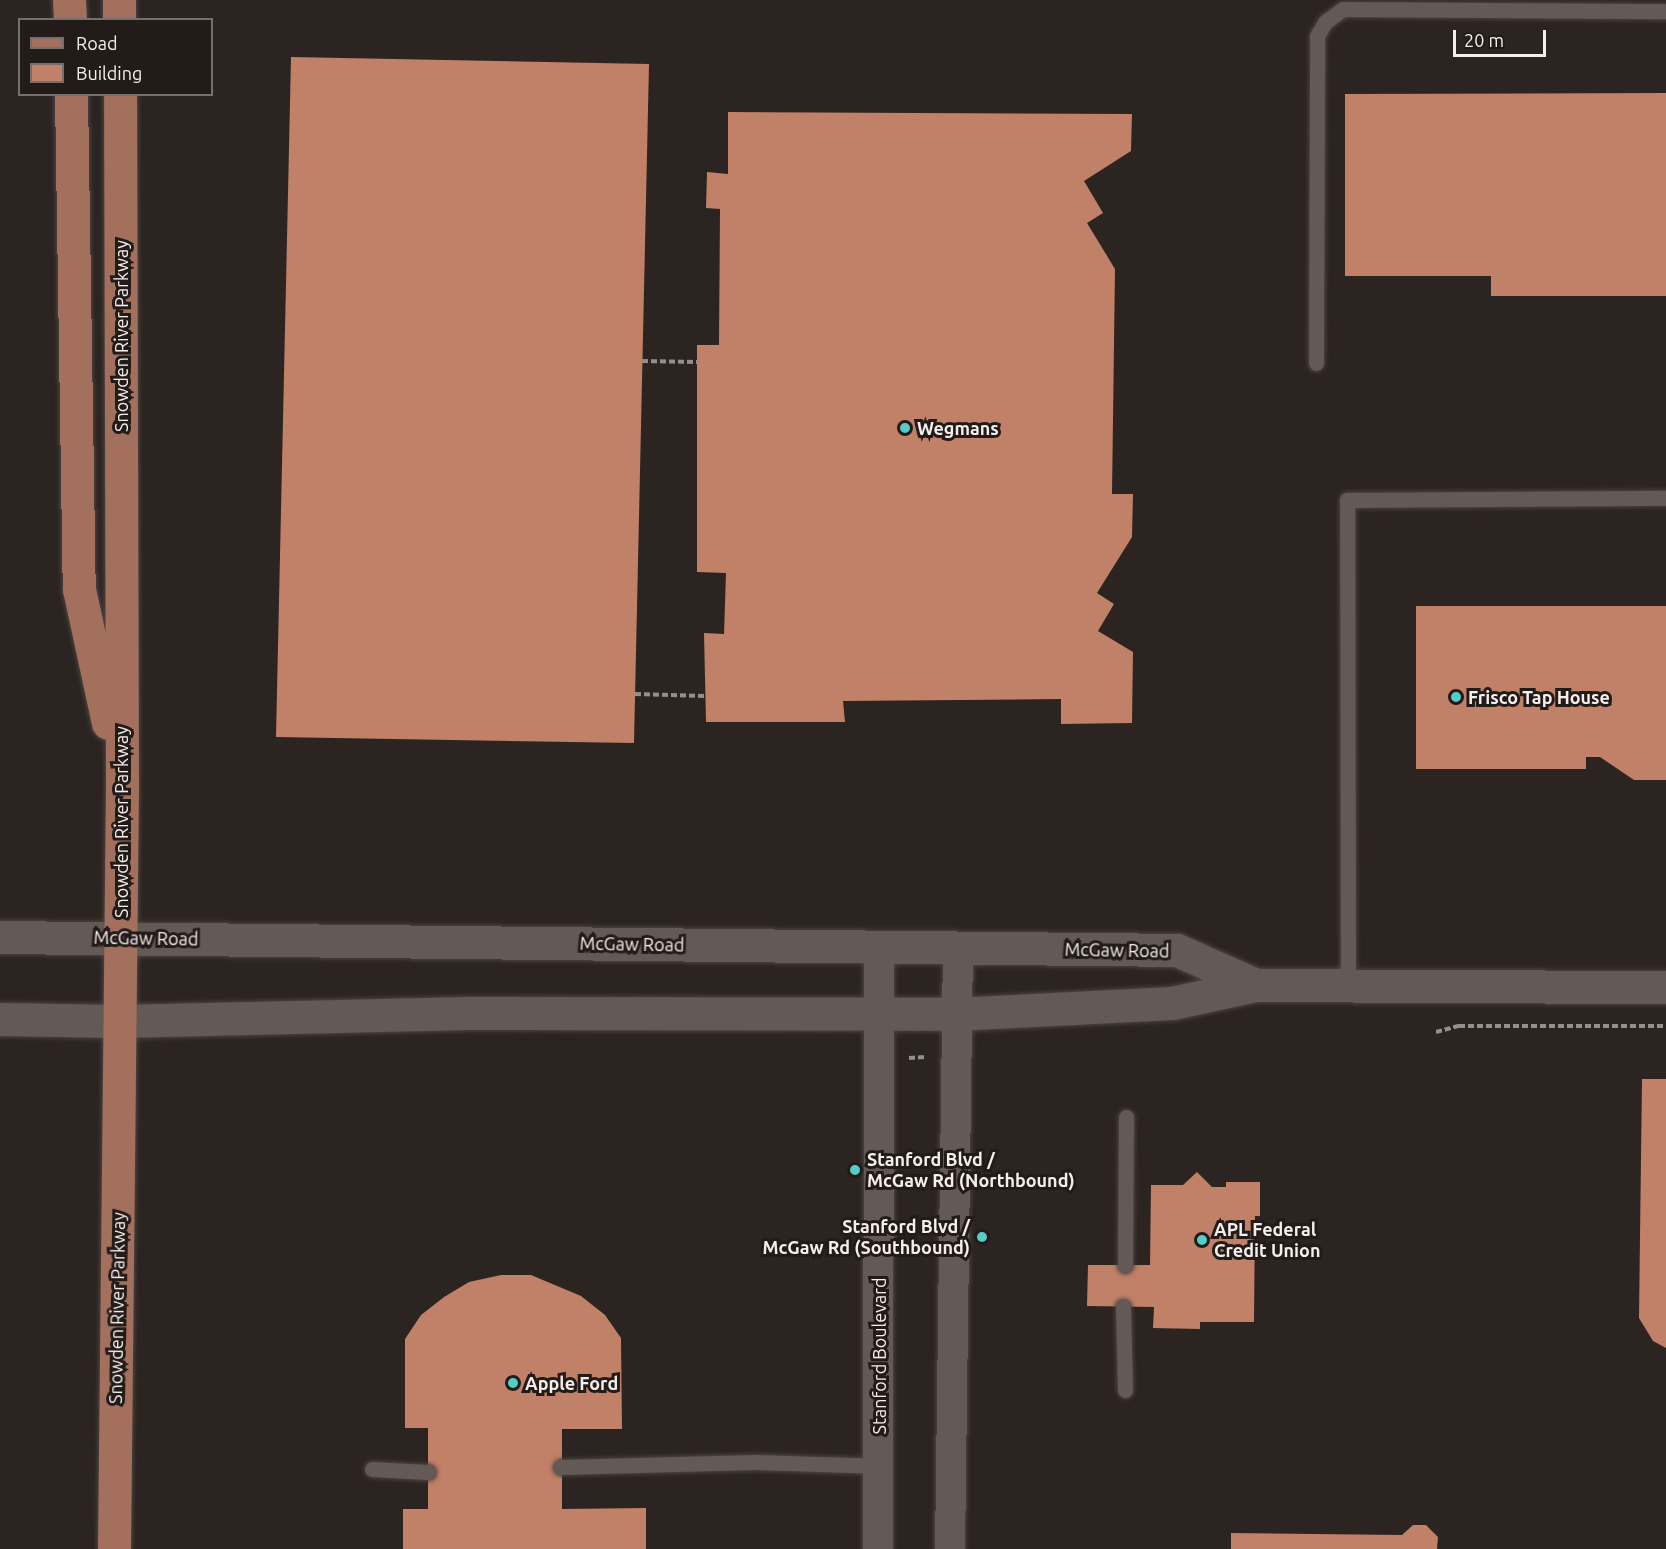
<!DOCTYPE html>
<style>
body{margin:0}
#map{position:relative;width:1666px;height:1549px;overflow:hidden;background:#2c2421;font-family:Ubuntu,sans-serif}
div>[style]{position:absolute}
.building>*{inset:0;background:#c18068}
.path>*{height:4px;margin-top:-2px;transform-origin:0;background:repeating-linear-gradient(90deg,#958f8c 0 6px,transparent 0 9px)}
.roads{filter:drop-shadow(0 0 2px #4b4341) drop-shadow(0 0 2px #4b4341)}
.service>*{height:15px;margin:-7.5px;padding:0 7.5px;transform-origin:7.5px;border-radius:7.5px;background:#635955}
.minor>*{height:30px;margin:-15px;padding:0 15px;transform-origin:15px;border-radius:15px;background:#635955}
.tertiary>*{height:33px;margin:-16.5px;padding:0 16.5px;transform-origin:16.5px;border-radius:16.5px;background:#635955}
.primary>*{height:33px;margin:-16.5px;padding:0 16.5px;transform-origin:16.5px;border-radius:16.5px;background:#a2705d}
.dots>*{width:16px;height:16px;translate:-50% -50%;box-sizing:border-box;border:3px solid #231b18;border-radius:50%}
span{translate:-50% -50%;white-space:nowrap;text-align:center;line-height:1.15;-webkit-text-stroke:6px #231b18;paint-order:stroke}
.street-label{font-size:18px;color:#f4eeec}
.poi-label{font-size:18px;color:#f4eeec;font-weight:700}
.left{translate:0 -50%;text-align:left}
.right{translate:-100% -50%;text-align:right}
.legend{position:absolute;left:18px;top:18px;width:195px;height:78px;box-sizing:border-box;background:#231b18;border:2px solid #776f6d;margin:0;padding:8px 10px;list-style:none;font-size:18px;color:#f4eeec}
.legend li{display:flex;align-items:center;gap:12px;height:30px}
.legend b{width:30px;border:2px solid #776f6d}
.scale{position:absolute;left:1453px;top:30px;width:93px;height:27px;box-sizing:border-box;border:3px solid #f4eeec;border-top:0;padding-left:8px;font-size:18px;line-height:21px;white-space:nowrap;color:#f4eeec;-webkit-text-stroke:4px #231b18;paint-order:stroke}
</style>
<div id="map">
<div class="building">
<div style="clip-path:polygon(291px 57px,649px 64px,634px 743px,276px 737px)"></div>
<div style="clip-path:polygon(1666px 93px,1666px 296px,1491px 296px,1491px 276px,1345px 276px,1345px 94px)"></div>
<div style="clip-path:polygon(728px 112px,1132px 114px,1131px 151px,1084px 181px,1103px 213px,1087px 223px,1115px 269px,1112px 494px,1133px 494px,1132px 537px,1097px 593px,1114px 604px,1098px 631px,1133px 652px,1132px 723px,1061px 724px,1061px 699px,843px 701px,845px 722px,706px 722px,704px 633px,724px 634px,726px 573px,697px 572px,697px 345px,719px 345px,720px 209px,706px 208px,707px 172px,728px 174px)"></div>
<div style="clip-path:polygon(1416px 606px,1666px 606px,1666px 780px,1634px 780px,1600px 757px,1586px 757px,1586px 769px,1416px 769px)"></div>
<div style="clip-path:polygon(1642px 1079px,1666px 1079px,1666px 1348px,1653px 1341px,1639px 1318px)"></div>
<div style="clip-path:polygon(1197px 1172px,1212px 1187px,1226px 1187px,1226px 1182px,1260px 1182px,1260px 1216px,1255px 1216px,1254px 1322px,1200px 1322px,1200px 1329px,1153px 1328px,1154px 1307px,1087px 1306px,1088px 1265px,1150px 1265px,1151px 1185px,1183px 1185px)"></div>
<div style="clip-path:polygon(501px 1275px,531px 1275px,581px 1296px,605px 1315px,621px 1338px,622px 1429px,562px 1429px,562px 1509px,646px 1508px,646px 1549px,403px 1549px,403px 1509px,428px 1509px,428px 1428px,405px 1428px,405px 1339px,421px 1315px,444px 1297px,469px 1282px)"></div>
<div style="clip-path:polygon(1413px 1525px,1426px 1525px,1438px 1537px,1437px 1549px,1231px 1549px,1231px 1533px,1402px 1535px)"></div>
</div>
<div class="path">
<div style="left:642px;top:361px;width:55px;rotate:1deg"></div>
<div style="left:635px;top:694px;width:70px;rotate:1.6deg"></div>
<div style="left:1436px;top:1032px;width:24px;rotate:-15deg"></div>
<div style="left:1459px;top:1026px;width:207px"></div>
<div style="left:909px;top:1058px;width:17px;rotate:-3deg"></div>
</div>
<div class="roads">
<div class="service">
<div style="left:1316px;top:363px;width:327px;rotate:-89.8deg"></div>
<div style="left:1317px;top:36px;width:16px;rotate:-60deg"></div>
<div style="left:1325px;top:22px;width:22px;rotate:-36deg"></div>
<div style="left:1343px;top:9px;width:323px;rotate:0.4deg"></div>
<div style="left:1348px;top:986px;width:486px;rotate:-90.1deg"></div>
<div style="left:1347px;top:500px;width:319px;rotate:-0.4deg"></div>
<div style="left:1125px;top:1265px;width:148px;rotate:-89.6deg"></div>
<div style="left:1123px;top:1307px;width:83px;rotate:88.6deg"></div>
<div style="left:561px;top:1467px;width:194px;rotate:-1.5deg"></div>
<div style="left:755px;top:1462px;width:124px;rotate:1.8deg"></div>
<div style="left:372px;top:1469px;width:56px;rotate:3.1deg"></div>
</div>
<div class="minor">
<div style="left:878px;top:1549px;width:603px;rotate:-89.9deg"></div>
<div style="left:950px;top:1549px;width:601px;rotate:-89.24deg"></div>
</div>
<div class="tertiary">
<div style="left:0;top:937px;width:1177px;rotate:0.63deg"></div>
<div style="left:1177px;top:950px;width:86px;rotate:23.9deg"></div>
<div style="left:0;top:1019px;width:119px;rotate:1deg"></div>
<div style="left:119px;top:1021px;width:349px;rotate:-1.3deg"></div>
<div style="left:468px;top:1013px;width:487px;rotate:0.1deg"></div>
<div style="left:955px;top:1014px;width:217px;rotate:-2.9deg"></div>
<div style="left:1172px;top:1003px;width:86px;rotate:-12.1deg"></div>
<div style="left:1256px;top:985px;width:410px;rotate:0.3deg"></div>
</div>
<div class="primary">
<div style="left:69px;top:0;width:20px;rotate:87deg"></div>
<div style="left:119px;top:0;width:20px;rotate:90deg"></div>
<div style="left:71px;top:94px;width:495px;rotate:89.1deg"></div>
<div style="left:79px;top:589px;width:137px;rotate:77.8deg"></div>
<div style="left:114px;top:1549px;width:760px;rotate:-89.4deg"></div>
<div style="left:122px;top:789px;width:695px;rotate:-90.16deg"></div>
</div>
</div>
<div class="dots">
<div style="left:905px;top:428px;background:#54cdc8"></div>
<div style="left:1456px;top:697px;background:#54cdc8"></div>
<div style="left:855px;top:1170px;background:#54cdc8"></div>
<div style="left:982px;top:1237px;background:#54cdc8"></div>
<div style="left:1202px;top:1240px;background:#54cdc8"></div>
<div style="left:513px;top:1383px;background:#54cdc8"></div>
</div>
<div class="street-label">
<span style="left:121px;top:336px;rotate:-90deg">Snowden River Parkway</span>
<span style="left:121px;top:822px;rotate:-90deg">Snowden River Parkway</span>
<span style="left:146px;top:938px;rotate:1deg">McGaw Road</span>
<span style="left:632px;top:944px;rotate:1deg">McGaw Road</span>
<span style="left:1117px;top:950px;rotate:1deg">McGaw Road</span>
<span style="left:117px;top:1308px;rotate:-89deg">Snowden River Parkway</span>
<span style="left:879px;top:1356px;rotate:-90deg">Stanford Boulevard</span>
</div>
<div class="poi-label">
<span class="left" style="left:917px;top:428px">Wegmans</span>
<span class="left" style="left:1468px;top:697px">Frisco Tap House</span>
<span class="left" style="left:867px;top:1170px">Stanford Blvd /<br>McGaw Rd (Northbound)</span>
<span class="right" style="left:970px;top:1237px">Stanford Blvd /<br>McGaw Rd (Southbound)</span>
<span class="left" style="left:1214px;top:1240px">APL Federal<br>Credit Union</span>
<span class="left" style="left:525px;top:1383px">Apple Ford</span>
</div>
<ul class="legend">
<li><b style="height:8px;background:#a2705d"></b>Road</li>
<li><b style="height:16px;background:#c18068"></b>Building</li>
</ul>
<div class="scale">20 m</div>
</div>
